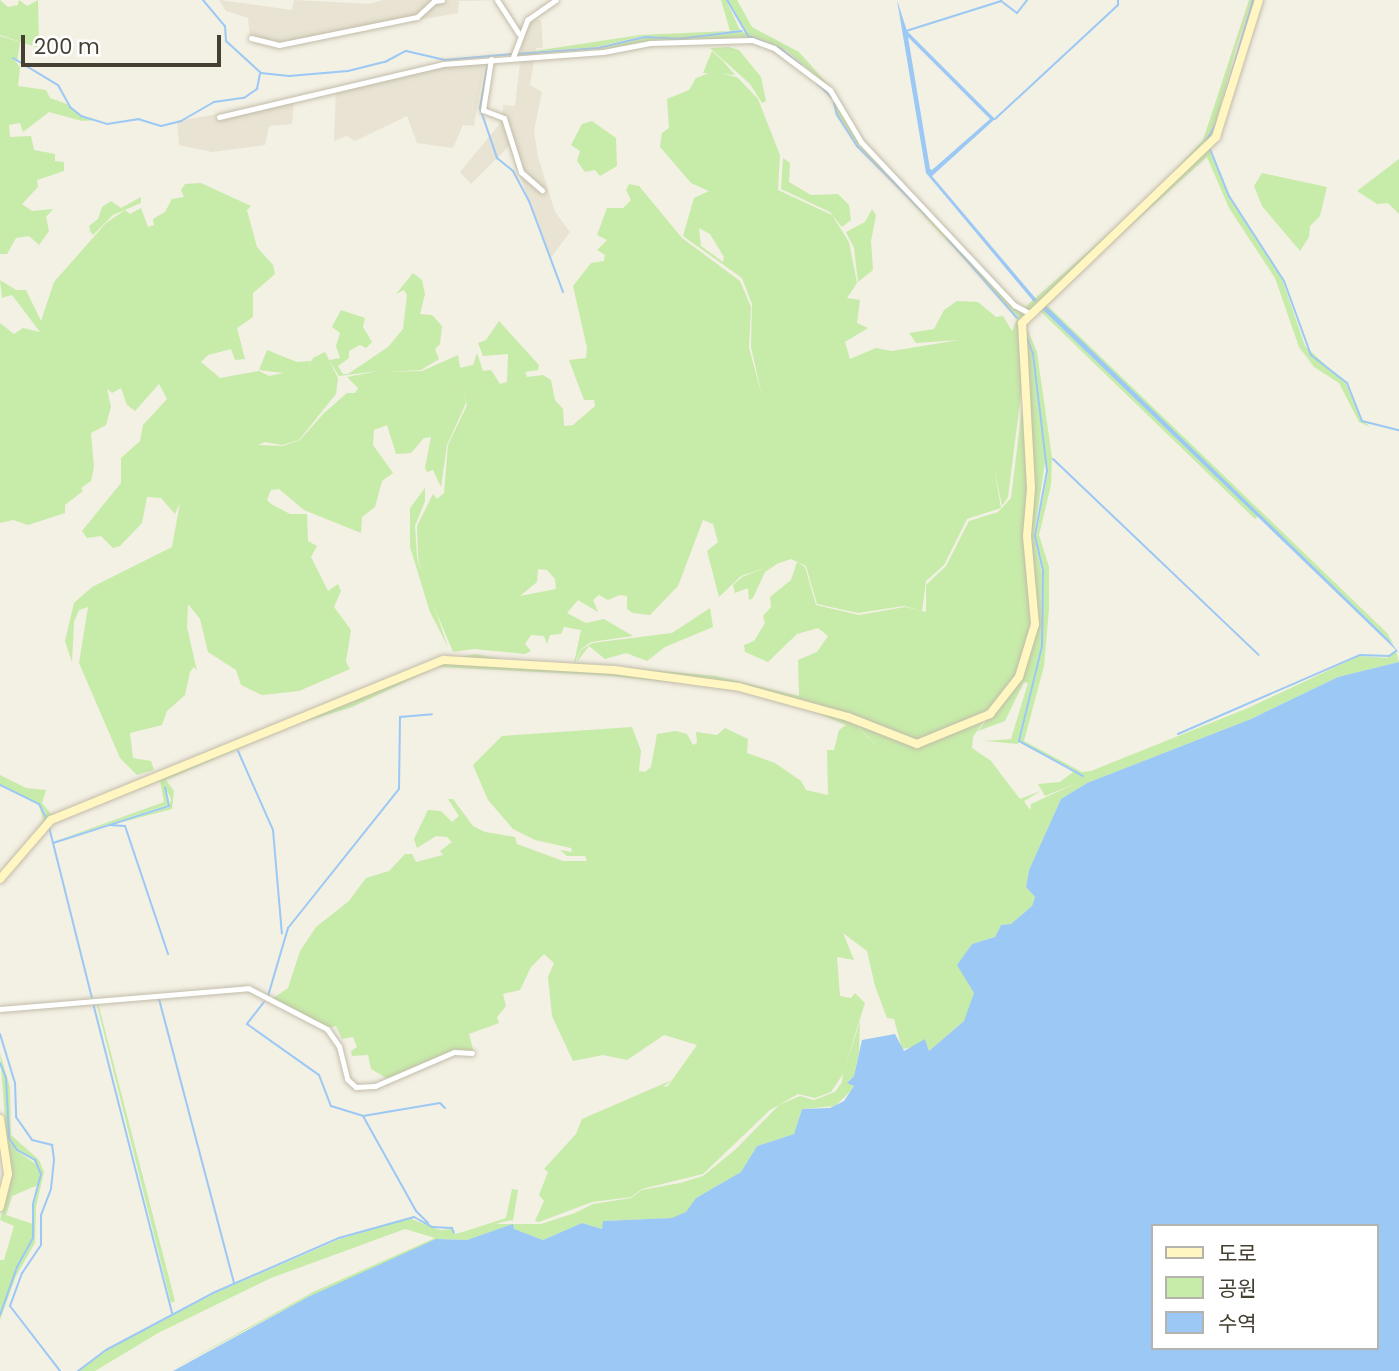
<!DOCTYPE html>
<meta charset="utf-8">
<style>
body{margin:0}
#map{position:relative;width:1399px;height:1371px;overflow:hidden;background:#f3f0e4;font-family:Poppins,"Noto Sans KR",sans-serif}
div>[style]{position:absolute}
.residential>*{inset:0;background:#e8e3d2}
.green>*{inset:0;background:#c7eba9}
.water>*{inset:0;background:#9bc8f5}
.stream>*{height:2px;margin:-1px;padding:0 1px;transform-origin:1px;border-radius:1px;background:#9bc8f5}
.roads{filter:drop-shadow(0 0 2px #c2bca9) drop-shadow(0 0 2px #c2bca9)}
.street>*{height:5px;margin:-2.5px;padding:0 2.5px;transform-origin:2.5px;border-radius:2.5px;background:#fff}
.secondary>*{height:8px;margin:-4px;padding:0 4px;transform-origin:4px;border-radius:4px;background:#fff6c2}
span{translate:-50% -50%;white-space:nowrap;text-align:center;line-height:1.15;-webkit-text-stroke:5px #fff;paint-order:stroke}
.legend{position:absolute;left:1151px;top:1224px;width:228px;height:126px;box-sizing:border-box;background:#fff;border:2px solid #b5b3ad;margin:0;padding:9px 12px;list-style:none;font-size:21px;color:#464033}
.legend li{display:flex;align-items:center;gap:14px;height:35px}
.legend b{width:35px;border:2px solid #b5b3ad}
.scale{position:absolute;left:21px;top:35px;width:200px;height:32px;box-sizing:border-box;border:4px solid #464033;border-top:0;padding-left:9px;font-size:21px;line-height:24px;white-space:nowrap;color:#464033;-webkit-text-stroke:5px #fff;paint-order:stroke}
</style>
<div id="map">
<div class="residential">
<div style="clip-path:polygon(219px 0,292px 10px,294px 0,370px 4px,383px 0,508px 0,459px 1px,458px 13px,276px 45px,250px 38px,248px 18px,226px 11px)"></div>
<div style="clip-path:polygon(525px 20px,541px 20px,543px 48px,536px 48px,530px 85px,542px 92px,534px 131px,538px 157px,555px 212px,570px 232px,550px 259px,509px 146px,471px 184px,460px 172px,502px 121px,503px 105px,515px 106px)"></div>
<div style="clip-path:polygon(485px 60px,474px 126px,463px 125px,453px 148px,417px 143px,407px 116px,355px 141px,347px 136px,334px 141px,336px 89px,431px 65px)"></div>
<div style="clip-path:polygon(294px 101px,292px 124px,269px 126px,265px 145px,212px 152px,179px 145px,177px 121px)"></div>
</div>
<div class="green">
<div style="clip-path:polygon(0 0,8px 7px,18px 5px,19px 0,27px 6px,38px 0,39px 48px,0 35px)"></div>
<div style="clip-path:polygon(721px 0,726px 0,740px 30px,678px 38px,643px 36px,596px 47px,528px 52px,640px 35px,730px 31px)"></div>
<div style="clip-path:polygon(728px 0,737px 0,752px 27px,799px 52px,832px 89px,787px 51px,747px 34px)"></div>
<div style="clip-path:polygon(1249px 0,1252px 0,1236px 48px,1217px 119px,1204px 142px,1219px 120px,1238px 48px,1258px 0,1213px 137px,1041px 300px,1028px 311px,1024px 308px,1149px 198px,1203px 140px)"></div>
<div style="clip-path:polygon(743px 32px,785px 52px,812px 76px,756px 41px,740px 37px,599px 52px,514px 56px,596px 50px,642px 38px)"></div>
<div style="clip-path:polygon(0 36px,20px 42px,17px 62px,12px 57px,20px 67px,18px 86px,46px 90px,50px 98px,67px 104px,81px 117px,97px 120px,82px 121px,49px 112px,23px 132px,20px 123px,9px 125px,10px 137px,31px 136px,34px 150px,55px 154px,55px 161px,64px 162px,64px 171px,37px 180px,38px 187px,22px 204px,32px 211px,53px 209px,46px 217px,49px 231px,39px 245px,29px 236px,16px 238px,7px 254px,0 254px)"></div>
<div style="clip-path:polygon(729px 47px,739px 50px,761px 77px,766px 101px,762px 103px,750px 84px,710px 48px)"></div>
<div style="clip-path:polygon(712px 51px,723px 61px,735px 75px,703px 73px)"></div>
<div style="clip-path:polygon(evenodd,712px 72px,737px 77px,758px 99px,780px 155px,778px 190px,832px 215px,849px 242px,857px 283px,847px 298px,860px 300px,857px 323px,868px 328px,845px 342px,850px 359px,876px 348px,892px 351px,959px 340px,916px 343px,909px 333px,934px 329px,944px 310px,957px 301px,978px 302px,996px 317px,1003px 316px,1012px 331px,1018px 317px,859px 146px,837px 115px,833px 98px,816px 81px,835px 97px,861px 143px,1014px 306px,1027px 312px,1018px 334px,1022px 385px,1008px 497px,1002px 506px,994px 467px,1001px 508px,967px 519px,944px 565px,926px 581px,922px 611px,904px 606px,858px 613px,817px 604px,806px 566px,791px 559px,741px 576px,719px 597px,707px 551px,718px 542px,713px 524px,703px 520px,678px 586px,650px 615px,633px 613px,627px 609px,627px 596px,620px 595px,608px 600px,599px 595px,593px 600px,598px 612px,578px 600px,567px 613px,586px 623px,604px 619px,633px 636px,591px 642px,581px 649px,573px 667px,520px 665px,456px 658px,476px 654px,519px 663px,574px 663px,581px 630px,564px 627px,561px 634px,550px 635px,547px 644px,544px 636px,531px 635px,525px 644px,531px 651px,525px 654px,474px 649px,453px 652px,427px 590px,418px 557px,417px 526px,433px 494px,437px 499px,444px 493px,448px 445px,467px 405px,459px 368px,473px 365px,477px 353px,483px 371px,491px 370px,500px 384px,507px 382px,508px 354px,483px 356px,478px 343px,486px 340px,499px 321px,539px 365px,538px 370px,525px 372px,527px 377px,543px 375px,551px 380px,555px 400px,563px 409px,564px 426px,573px 425px,595px 406px,594px 400px,584px 400px,569px 360px,586px 358px,587px 348px,573px 286px,591px 263px,604px 261px,605px 255px,597px 250px,607px 240px,597px 235px,600px 227px,607px 208px,623px 208px,631px 200px,626px 190px,629px 184px,639px 186px,682px 238px,740px 281px,751px 307px,749px 348px,762px 396px,751px 347px,752px 304px,742px 278px,683px 236px,694px 198px,709px 191px,691px 183px,660px 147px,662px 133px,669px 128px,667px 99px,689px 90px,696px 78px,712px 72px,699px 228px,710px 234px,724px 257px,723px 262px,701px 246px,699px 228px,712px 72px,538px 569px,547px 570px,555px 579px,556px 589px,520px 596px,537px 582px,538px 569px)"></div>
<div style="clip-path:polygon(592px 121px,616px 138px,617px 166px,600px 176px,595px 170px,585px 172px,577px 161px,580px 151px,571px 145px,582px 124px)"></div>
<div style="clip-path:polygon(1209px 149px,1229px 197px,1282px 279px,1305px 346px,1346px 384px,1360px 418px,1370px 427px,1359px 422px,1339px 383px,1314px 367px,1299px 347px,1275px 278px,1229px 208px,1207px 157px,1045px 303px,1387px 633px,1394px 645px,1043px 304px,1045px 312px,1258px 516px,1255px 519px,1038px 309px,1025px 324px,1037px 352px,1052px 458px,1051px 485px,1039px 535px,1049px 567px,1049px 609px,1044px 666px,1024px 741px,1082px 772px,1091px 771px,1248px 708px,1359px 656px,1388px 658px,1396px 651px,1399px 662px,1338px 677px,1251px 719px,1087px 783px,1061px 799px,1029px 870px,1026px 887px,1035px 897px,1032px 906px,1011px 924px,1001px 925px,995px 937px,972px 944px,958px 965px,974px 993px,973px 1005px,964px 1021px,929px 1051px,925px 1039px,919px 1046px,902px 1049px,894px 1019px,887px 1018px,875px 986px,867px 951px,843px 933px,854px 960px,837px 957px,840px 996px,851px 998px,855px 993px,865px 1003px,844px 1070px,860px 1022px,859px 1052px,854px 1076px,847px 1083px,854px 1085px,852px 1090px,835px 1106px,802px 1109px,794px 1134px,757px 1146px,741px 1172px,696px 1198px,687px 1212px,673px 1218px,604px 1221px,602px 1229px,582px 1223px,543px 1240px,513px 1229px,512px 1225px,467px 1240px,437px 1239px,435px 1242px,403px 1257px,308px 1297px,169px 1371px,315px 1291px,435px 1238px,405px 1229px,271px 1278px,158px 1333px,95px 1371px,79px 1371px,107px 1350px,213px 1294px,340px 1239px,409px 1218px,440px 1230px,452px 1229px,454px 1234px,463px 1232px,506px 1218px,512px 1189px,518px 1190px,513px 1220px,502px 1222px,496px 1224px,541px 1224px,575px 1213px,593px 1204px,631px 1198px,642px 1190px,680px 1183px,703px 1176px,736px 1149px,779px 1105px,800px 1096px,814px 1100px,835px 1092px,842px 1082px,843px 1074px,831px 1092px,815px 1098px,798px 1094px,770px 1110px,703px 1174px,642px 1189px,631px 1197px,592px 1202px,539px 1222px,535px 1221px,544px 1201px,539px 1195px,548px 1172px,544px 1169px,576px 1134px,582px 1119px,672px 1080px,663px 1087px,668px 1086px,697px 1045px,664px 1035px,627px 1060px,603px 1055px,573px 1061px,552px 1016px,548px 977px,554px 963px,544px 954px,531px 967px,520px 990px,503px 994px,506px 1006px,497px 1017px,499px 1023px,469px 1034px,474px 1053px,456px 1050px,388px 1079px,371px 1069px,368px 1055px,352px 1056px,351px 1051px,357px 1047px,353px 1037px,342px 1039px,336px 1026px,328px 1028px,272px 999px,288px 988px,300px 951px,316px 927px,349px 901px,366px 878px,389px 871px,405px 854px,412px 854px,416px 862px,443px 855px,440px 851px,452px 842px,447px 837px,436px 836px,417px 848px,414px 839px,428px 810px,441px 811px,452px 822px,459px 816px,448px 799px,453px 799px,473px 826px,485px 832px,515px 837px,517px 844px,563px 861px,587px 861px,585px 856px,567px 856px,560px 850px,572px 852px,571px 848px,535px 840px,513px 829px,488px 800px,473px 765px,502px 736px,632px 727px,641px 751px,639px 771px,645px 772px,651px 767px,657px 734px,676px 731px,687px 734px,693px 745px,697px 743px,696px 732px,717px 735px,725px 728px,748px 739px,747px 753px,775px 763px,801px 781px,806px 790px,828px 795px,827px 750px,834px 750px,839px 730px,846px 725px,798px 705px,727px 688px,600px 675px,437px 667px,352px 707px,294px 725px,166px 780px,174px 791px,172px 809px,111px 825px,169px 807px,171px 799px,165px 787px,168px 805px,53px 842px,164px 802px,160px 781px,49px 823px,449px 661px,605px 672px,751px 691px,851px 720px,886px 756px,853px 721px,917px 746px,986px 718px,973px 737px,972px 748px,991px 761px,1020px 799px,1041px 791px,1024px 801px,1030px 810px,1031px 804px,1079px 782px,1045px 796px,1038px 784px,1060px 782px,1073px 772px,1084px 776px,1020px 742px,1042px 647px,1044px 572px,1036px 537px,1048px 472px,1034px 353px,1024px 328px,1033px 354px,1046px 456px,1034px 536px,1042px 573px,1041px 647px,1018px 744px,985px 741px,1011px 739px,1028px 683px,1024px 682px,1005px 721px,978px 731px,1020px 678px,1036px 624px,1030px 540px,1029px 411px,1021px 328px,1029px 315px,1077px 269px)"></div>
<div style="clip-path:polygon(783px 158px,790px 163px,789px 182px,811px 195px,838px 194px,849px 205px,851px 220px,842px 227px,830px 212px,781px 189px)"></div>
<div style="clip-path:polygon(1399px 159px,1399px 214px,1388px 203px,1377px 204px,1357px 191px)"></div>
<div style="clip-path:polygon(1262px 173px,1327px 187px,1320px 216px,1310px 226px,1309px 237px,1300px 251px,1262px 206px,1254px 186px)"></div>
<div style="clip-path:polygon(201px 183px,251px 206px,247px 210px,257px 247px,273px 265px,275px 274px,253px 293px,253px 317px,237px 328px,245px 359px,235px 360px,231px 349px,208px 355px,201px 362px,220px 378px,259px 371px,269px 376px,283px 373px,259px 370px,267px 350px,297px 362px,311px 361px,307px 370px,313px 358px,325px 352px,338px 378px,336px 394px,299px 440px,282px 445px,265px 442px,258px 445px,283px 446px,300px 440px,324px 413px,347px 393px,355px 393px,358px 388px,347px 377px,379px 371px,339px 376px,329px 360px,340px 358px,336px 346px,340px 333px,332px 327px,341px 310px,365px 318px,363px 327px,372px 342px,366px 348px,360px 345px,349px 351px,349px 358px,338px 366px,343px 374px,348px 374px,388px 347px,403px 329px,407px 295px,404px 290px,396px 294px,413px 273px,422px 280px,425px 294px,420px 314px,432px 315px,442px 326px,440px 344px,435px 349px,439px 359px,421px 370px,385px 372px,422px 371px,458px 355px,466px 403px,447px 445px,441px 487px,433px 470px,427px 472px,425px 468px,431px 437px,424px 438px,411px 453px,396px 454px,387px 425px,374px 430px,373px 445px,393px 473px,382px 481px,375px 507px,362px 517px,361px 533px,304px 510px,279px 489px,271px 490px,267px 500px,271px 504px,290px 514px,307px 514px,308px 541px,317px 546px,311px 557px,328px 591px,338px 584px,341px 591px,334px 607px,351px 630px,346px 662px,350px 669px,299px 691px,262px 695px,241px 685px,236px 670px,208px 652px,200px 619px,188px 604px,187px 627px,197px 671px,194px 667px,190px 672px,185px 695px,167px 711px,162px 725px,130px 733px,133px 758px,151px 761px,154px 770px,137px 775px,120px 758px,79px 663px,88px 607px,79px 610px,74px 622px,72px 662px,65px 641px,74px 603px,92px 587px,172px 547px,180px 503px,175px 514px,161px 498px,147px 497px,142px 523px,120px 546px,113px 548px,101px 536px,87px 538px,82px 531px,121px 483px,121px 458px,140px 441px,143px 425px,167px 399px,159px 384px,135px 411px,127px 405px,121px 388px,112px 393px,107px 389px,111px 407px,106px 425px,91px 433px,94px 467px,91px 481px,81px 488px,83px 491px,65px 505px,65px 513px,28px 525px,13px 520px,0 523px,0 323px,14px 334px,23px 328px,40px 332px,12px 295px,2px 298px,0 280px,16px 290px,26px 290px,41px 321px,54px 282px,106px 223px,125px 210px,130px 214px,141px 208px,148px 227px,154px 225px,153px 219px,165px 212px,172px 199px,184px 197px,181px 190px,185px 184px)"></div>
<div style="clip-path:polygon(141px 197px,141px 203px,113px 215px,93px 235px,90px 231px,89px 226px,98px 219px,102px 207px,111px 201px,121px 208px)"></div>
<div style="clip-path:polygon(872px 209px,876px 215px,871px 241px,873px 270px,858px 282px,854px 248px,846px 232px,865px 222px)"></div>
<div style="clip-path:polygon(1024px 391px,1032px 628px,1015px 678px,992px 710px,916px 741px,806px 701px,742px 684px,575px 666px,581px 650px,592px 643px,672px 633px,710px 608px,713px 627px,665px 647px,647px 661px,626px 653px,605px 659px,589px 646px,576px 663px,716px 676px,799px 696px,798px 660px,817px 652px,828px 636px,818px 628px,797px 634px,768px 662px,745px 652px,744px 645px,754px 641px,765px 623px,763px 616px,771px 607px,770px 597px,791px 580px,797px 562px,805px 567px,816px 605px,859px 615px,905px 607px,926px 612px,926px 585px,946px 566px,969px 521px,998px 512px,1011px 498px)"></div>
<div style="clip-path:polygon(425px 488px,425px 501px,415px 526px,417px 557px,448px 647px,430px 612px,410px 547px,410px 508px)"></div>
<div style="clip-path:polygon(780px 562px,765px 572px,753px 598px,749px 600px,748px 588px,735px 593px,733px 585px,742px 577px)"></div>
<div style="clip-path:polygon(0 775px,26px 788px,46px 790px,42px 803px,52px 815px,32px 837px,43px 820px,39px 805px,46px 819px,46px 813px,39px 804px,0 784px)"></div>
<div style="clip-path:polygon(245px 988px,266px 1000px,245px 991px,98px 1003px,175px 1301px,171px 1303px,96px 1001px)"></div>
<div style="clip-path:polygon(evenodd,0 1053px,10px 1087px,11px 1135px,39px 1160px,44px 1172px,36px 1207px,35px 1243px,16px 1276px,0 1320px,0 1260px,4px 1260px,14px 1226px,0 1220px,10px 1184px,0 1053px,9px 1136px,18px 1150px,35px 1161px,40px 1169px,41px 1174px,34px 1204px,33px 1224px,6px 1215px,12px 1196px,38px 1185px,40px 1174px,37px 1165px,17px 1151px,9px 1136px)"></div>
</div>
<div class="water">
<div style="clip-path:polygon(evenodd,897px 0,907px 31px,995px 119px,932px 176px,1037px 300px,1034px 302px,926px 173px,897px 0,908px 37px,990px 119px,932px 170px,930px 169px,908px 37px)"></div>
<div style="clip-path:polygon(1044px 304px,1389px 640px,1399px 653px,1040px 307px)"></div>
<div style="clip-path:polygon(evenodd,1399px 662px,1399px 1371px,173px 1371px,308px 1297px,436px 1239px,467px 1240px,513px 1224px,514px 1229px,543px 1240px,582px 1223px,602px 1229px,603px 1221px,672px 1218px,686px 1212px,696px 1198px,741px 1172px,757px 1146px,794px 1134px,802px 1109px,830px 1108px,844px 1101px,854px 1086px,847px 1083px,854px 1076px,862px 1040px,895px 1034px,904px 1051px,925px 1039px,929px 1051px,964px 1021px,974px 993px,957px 965px,972px 944px,995px 937px,1001px 925px,1011px 924px,1032px 906px,1035px 897px,1026px 887px,1029px 870px,1061px 799px,1087px 783px,1251px 719px,1338px 677px,1399px 662px,1152px 1226px,1376px 1226px,1376px 1348px,1152px 1348px,1152px 1226px)"></div>
</div>
<div class="stream">
<div style="left:203px;top:0;width:34px;rotate:50deg"></div>
<div style="left:225px;top:26px;width:15px;rotate:86deg"></div>
<div style="left:226px;top:41px;width:47px;rotate:42.4deg"></div>
<div style="left:727px;top:0;width:42px;rotate:59.7deg"></div>
<div style="left:748px;top:36px;width:34px;rotate:21deg"></div>
<div style="left:780px;top:48px;width:27px;rotate:39deg"></div>
<div style="left:906px;top:31px;width:100px;rotate:-17.5deg"></div>
<div style="left:1001px;top:1px;width:20px;rotate:37deg"></div>
<div style="left:1017px;top:13px;width:16px;rotate:-52deg"></div>
<div style="left:517px;top:54px;width:81px;rotate:-4.2deg"></div>
<div style="left:598px;top:48px;width:48px;rotate:-13.2deg"></div>
<div style="left:645px;top:37px;width:33px;rotate:3deg"></div>
<div style="left:678px;top:39px;width:64px;rotate:-7.1deg"></div>
<div style="left:13px;top:58px;width:52px;rotate:31deg"></div>
<div style="left:58px;top:85px;width:25px;rotate:61deg"></div>
<div style="left:70px;top:107px;width:14px;rotate:39deg"></div>
<div style="left:81px;top:116px;width:27px;rotate:17deg"></div>
<div style="left:107px;top:124px;width:31px;rotate:-9deg"></div>
<div style="left:138px;top:119px;width:24px;rotate:17deg"></div>
<div style="left:161px;top:126px;width:21px;rotate:-14deg"></div>
<div style="left:181px;top:121px;width:38px;rotate:-30deg"></div>
<div style="left:214px;top:102px;width:30px;rotate:-8deg"></div>
<div style="left:244px;top:98px;width:16px;rotate:-35deg"></div>
<div style="left:257px;top:89px;width:15px;rotate:-79deg"></div>
<div style="left:487px;top:68px;width:41px;rotate:99.9deg"></div>
<div style="left:480px;top:108px;width:53px;rotate:71.2deg"></div>
<div style="left:497px;top:158px;width:21px;rotate:39deg"></div>
<div style="left:513px;top:171px;width:34px;rotate:62deg"></div>
<div style="left:529px;top:201px;width:97px;rotate:69.5deg"></div>
<div style="left:261px;top:73px;width:28px;rotate:6deg"></div>
<div style="left:289px;top:76px;width:59px;rotate:-4.8deg"></div>
<div style="left:348px;top:71px;width:38px;rotate:-14deg"></div>
<div style="left:385px;top:62px;width:24px;rotate:-28deg"></div>
<div style="left:406px;top:51px;width:39px;rotate:13deg"></div>
<div style="left:444px;top:60px;width:68px;rotate:-5deg"></div>
<div style="left:816px;top:82px;width:23px;rotate:45deg"></div>
<div style="left:1225px;top:96px;width:100px;rotate:-73.7deg"></div>
<div style="left:834px;top:103px;width:12px;rotate:76deg"></div>
<div style="left:837px;top:115px;width:38px;rotate:57deg"></div>
<div style="left:858px;top:147px;width:98px;rotate:45deg"></div>
<div style="left:995px;top:119px;width:168px;rotate:-42.8deg"></div>
<div style="left:1118px;top:5px;width:5px;rotate:-90deg"></div>
<div style="left:1206px;top:141px;width:22px;rotate:-60deg"></div>
<div style="left:1210px;top:149px;width:51px;rotate:68deg"></div>
<div style="left:1229px;top:196px;width:101px;rotate:57.1deg"></div>
<div style="left:1284px;top:281px;width:79px;rotate:70deg"></div>
<div style="left:1311px;top:355px;width:46px;rotate:37.9deg"></div>
<div style="left:1347px;top:383px;width:41px;rotate:68.5deg"></div>
<div style="left:1362px;top:421px;width:38px;rotate:14deg"></div>
<div style="left:947px;top:238px;width:106px;rotate:48.8deg"></div>
<div style="left:1026px;top:336px;width:18px;rotate:68deg"></div>
<div style="left:1033px;top:353px;width:119px;rotate:83.2deg"></div>
<div style="left:1047px;top:471px;width:66px;rotate:100.5deg"></div>
<div style="left:1035px;top:536px;width:37px;rotate:77deg"></div>
<div style="left:1043px;top:572px;width:74px;rotate:90.8deg"></div>
<div style="left:1042px;top:646px;width:98px;rotate:103.6deg"></div>
<div style="left:1019px;top:741px;width:73px;rotate:28.7deg"></div>
<div style="left:1053px;top:459px;width:284px;rotate:43.6deg"></div>
<div style="left:1178px;top:734px;width:198px;rotate:-23.5deg"></div>
<div style="left:1360px;top:655px;width:29px;rotate:2deg"></div>
<div style="left:1389px;top:656px;width:9px;rotate:-36deg"></div>
<div style="left:238px;top:751px;width:86px;rotate:66.1deg"></div>
<div style="left:273px;top:830px;width:104px;rotate:85.1deg"></div>
<div style="left:0;top:785px;width:43px;rotate:26deg"></div>
<div style="left:39px;top:804px;width:17px;rotate:62deg"></div>
<div style="left:110px;top:825px;width:15px;rotate:4deg"></div>
<div style="left:125px;top:826px;width:135px;rotate:71.4deg"></div>
<div style="left:49px;top:827px;width:176px;rotate:75.9deg"></div>
<div style="left:53px;top:843px;width:122px;rotate:-17.7deg"></div>
<div style="left:169px;top:806px;width:19px;rotate:-102deg"></div>
<div style="left:268px;top:996px;width:71px;rotate:-73.6deg"></div>
<div style="left:288px;top:928px;width:178px;rotate:-51.4deg"></div>
<div style="left:399px;top:789px;width:72px;rotate:-89.2deg"></div>
<div style="left:400px;top:717px;width:32px;rotate:-5deg"></div>
<div style="left:159px;top:999px;width:293px;rotate:75.2deg"></div>
<div style="left:264px;top:1002px;width:28px;rotate:128deg"></div>
<div style="left:247px;top:1024px;width:88px;rotate:35.3deg"></div>
<div style="left:319px;top:1075px;width:33px;rotate:69deg"></div>
<div style="left:331px;top:1106px;width:34px;rotate:17deg"></div>
<div style="left:363px;top:1116px;width:109px;rotate:60.8deg"></div>
<div style="left:416px;top:1211px;width:17px;rotate:45deg"></div>
<div style="left:93px;top:1003px;width:320px;rotate:75.7deg"></div>
<div style="left:0;top:1034px;width:51px;rotate:73deg"></div>
<div style="left:15px;top:1083px;width:34px;rotate:88deg"></div>
<div style="left:16px;top:1117px;width:28px;rotate:55deg"></div>
<div style="left:32px;top:1140px;width:21px;rotate:14deg"></div>
<div style="left:52px;top:1145px;width:15px;rotate:82deg"></div>
<div style="left:54px;top:1160px;width:29px;rotate:96deg"></div>
<div style="left:51px;top:1189px;width:28px;rotate:111deg"></div>
<div style="left:41px;top:1215px;width:30px;rotate:90deg"></div>
<div style="left:41px;top:1245px;width:34px;rotate:124deg"></div>
<div style="left:22px;top:1273px;width:35px;rotate:110deg"></div>
<div style="left:10px;top:1306px;width:82px;rotate:52.4deg"></div>
<div style="left:0;top:1063px;width:16px;rotate:68deg"></div>
<div style="left:6px;top:1078px;width:60px;rotate:87.1deg"></div>
<div style="left:9px;top:1138px;width:14px;rotate:56deg"></div>
<div style="left:17px;top:1150px;width:21px;rotate:29deg"></div>
<div style="left:35px;top:1160px;width:15px;rotate:67deg"></div>
<div style="left:41px;top:1174px;width:31px;rotate:105deg"></div>
<div style="left:33px;top:1204px;width:34px;rotate:90deg"></div>
<div style="left:33px;top:1238px;width:33px;rotate:119deg"></div>
<div style="left:17px;top:1267px;width:51px;rotate:109.5deg"></div>
<div style="left:363px;top:1116px;width:78px;rotate:-9.6deg"></div>
<div style="left:440px;top:1103px;width:7px;rotate:45deg"></div>
<div style="left:78px;top:1371px;width:35px;rotate:-37deg"></div>
<div style="left:106px;top:1350px;width:121px;rotate:-28deg"></div>
<div style="left:213px;top:1293px;width:137px;rotate:-23.6deg"></div>
<div style="left:339px;top:1238px;width:78px;rotate:-15.6deg"></div>
<div style="left:414px;top:1217px;width:21px;rotate:29deg"></div>
<div style="left:432px;top:1227px;width:20px;rotate:3deg"></div>
<div style="left:452px;top:1228px;width:5px;rotate:68deg"></div>
</div>
<div class="roads">
<div class="street">
<div style="left:497px;top:0;width:40px;rotate:57.1deg"></div>
<div style="left:251px;top:38px;width:29px;rotate:14deg"></div>
<div style="left:279px;top:45px;width:141px;rotate:-11.5deg"></div>
<div style="left:417px;top:17px;width:23px;rotate:-43deg"></div>
<div style="left:434px;top:1px;width:8px;rotate:-7deg"></div>
<div style="left:513px;top:57px;width:40px;rotate:-69deg"></div>
<div style="left:527px;top:20px;width:35px;rotate:-35deg"></div>
<div style="left:491px;top:59px;width:52px;rotate:98.9deg"></div>
<div style="left:483px;top:110px;width:22px;rotate:21deg"></div>
<div style="left:504px;top:118px;width:57px;rotate:72.5deg"></div>
<div style="left:521px;top:172px;width:28px;rotate:41deg"></div>
<div style="left:219px;top:117px;width:230px;rotate:-13.3deg"></div>
<div style="left:443px;top:64px;width:160px;rotate:-4.3deg"></div>
<div style="left:603px;top:52px;width:48px;rotate:-10.8deg"></div>
<div style="left:650px;top:43px;width:102px;rotate:-1.7deg"></div>
<div style="left:752px;top:40px;width:23px;rotate:20deg"></div>
<div style="left:774px;top:48px;width:70px;rotate:36.9deg"></div>
<div style="left:830px;top:90px;width:61px;rotate:59.2deg"></div>
<div style="left:861px;top:142px;width:224px;rotate:46.8deg"></div>
<div style="left:1014px;top:305px;width:17px;rotate:28deg"></div>
<div style="left:0;top:1009px;width:249px;rotate:-4.8deg"></div>
<div style="left:248px;top:988px;width:89px;rotate:27.4deg"></div>
<div style="left:327px;top:1029px;width:21px;rotate:55deg"></div>
<div style="left:339px;top:1046px;width:34px;rotate:76deg"></div>
<div style="left:347px;top:1079px;width:12px;rotate:42deg"></div>
<div style="left:356px;top:1087px;width:19px;rotate:-3deg"></div>
<div style="left:375px;top:1086px;width:86px;rotate:-23.3deg"></div>
<div style="left:454px;top:1052px;width:18px;rotate:3deg"></div>
</div>
<div class="secondary">
<div style="left:0;top:879px;width:78px;rotate:-49.2deg"></div>
<div style="left:51px;top:820px;width:424px;rotate:-22.2deg"></div>
<div style="left:444px;top:660px;width:170px;rotate:3.4deg"></div>
<div style="left:614px;top:670px;width:126px;rotate:7.7deg"></div>
<div style="left:739px;top:687px;width:113px;rotate:15.4deg"></div>
<div style="left:848px;top:717px;width:74px;rotate:21.4deg"></div>
<div style="left:917px;top:744px;width:79px;rotate:-22.3deg"></div>
<div style="left:990px;top:714px;width:47px;rotate:-51.9deg"></div>
<div style="left:1019px;top:677px;width:55px;rotate:-73.2deg"></div>
<div style="left:1035px;top:624px;width:88px;rotate:-95.2deg"></div>
<div style="left:1027px;top:536px;width:48px;rotate:-85.2deg"></div>
<div style="left:1031px;top:488px;width:165px;rotate:-93.1deg"></div>
<div style="left:1022px;top:323px;width:269px;rotate:-43.8deg"></div>
<div style="left:1216px;top:137px;width:144px;rotate:-72.6deg"></div>
<div style="left:0;top:1119px;width:56px;rotate:81.7deg"></div>
<div style="left:8px;top:1174px;width:34px;rotate:104deg"></div>
</div>
</div>
<ul class="legend">
<li><b style="height:9px;background:#fff6c2"></b>도로</li>
<li><b style="height:19px;background:#c7eba9"></b>공원</li>
<li><b style="height:19px;background:#9bc8f5"></b>수역</li>
</ul>
<div class="scale">200 m</div>
</div>
